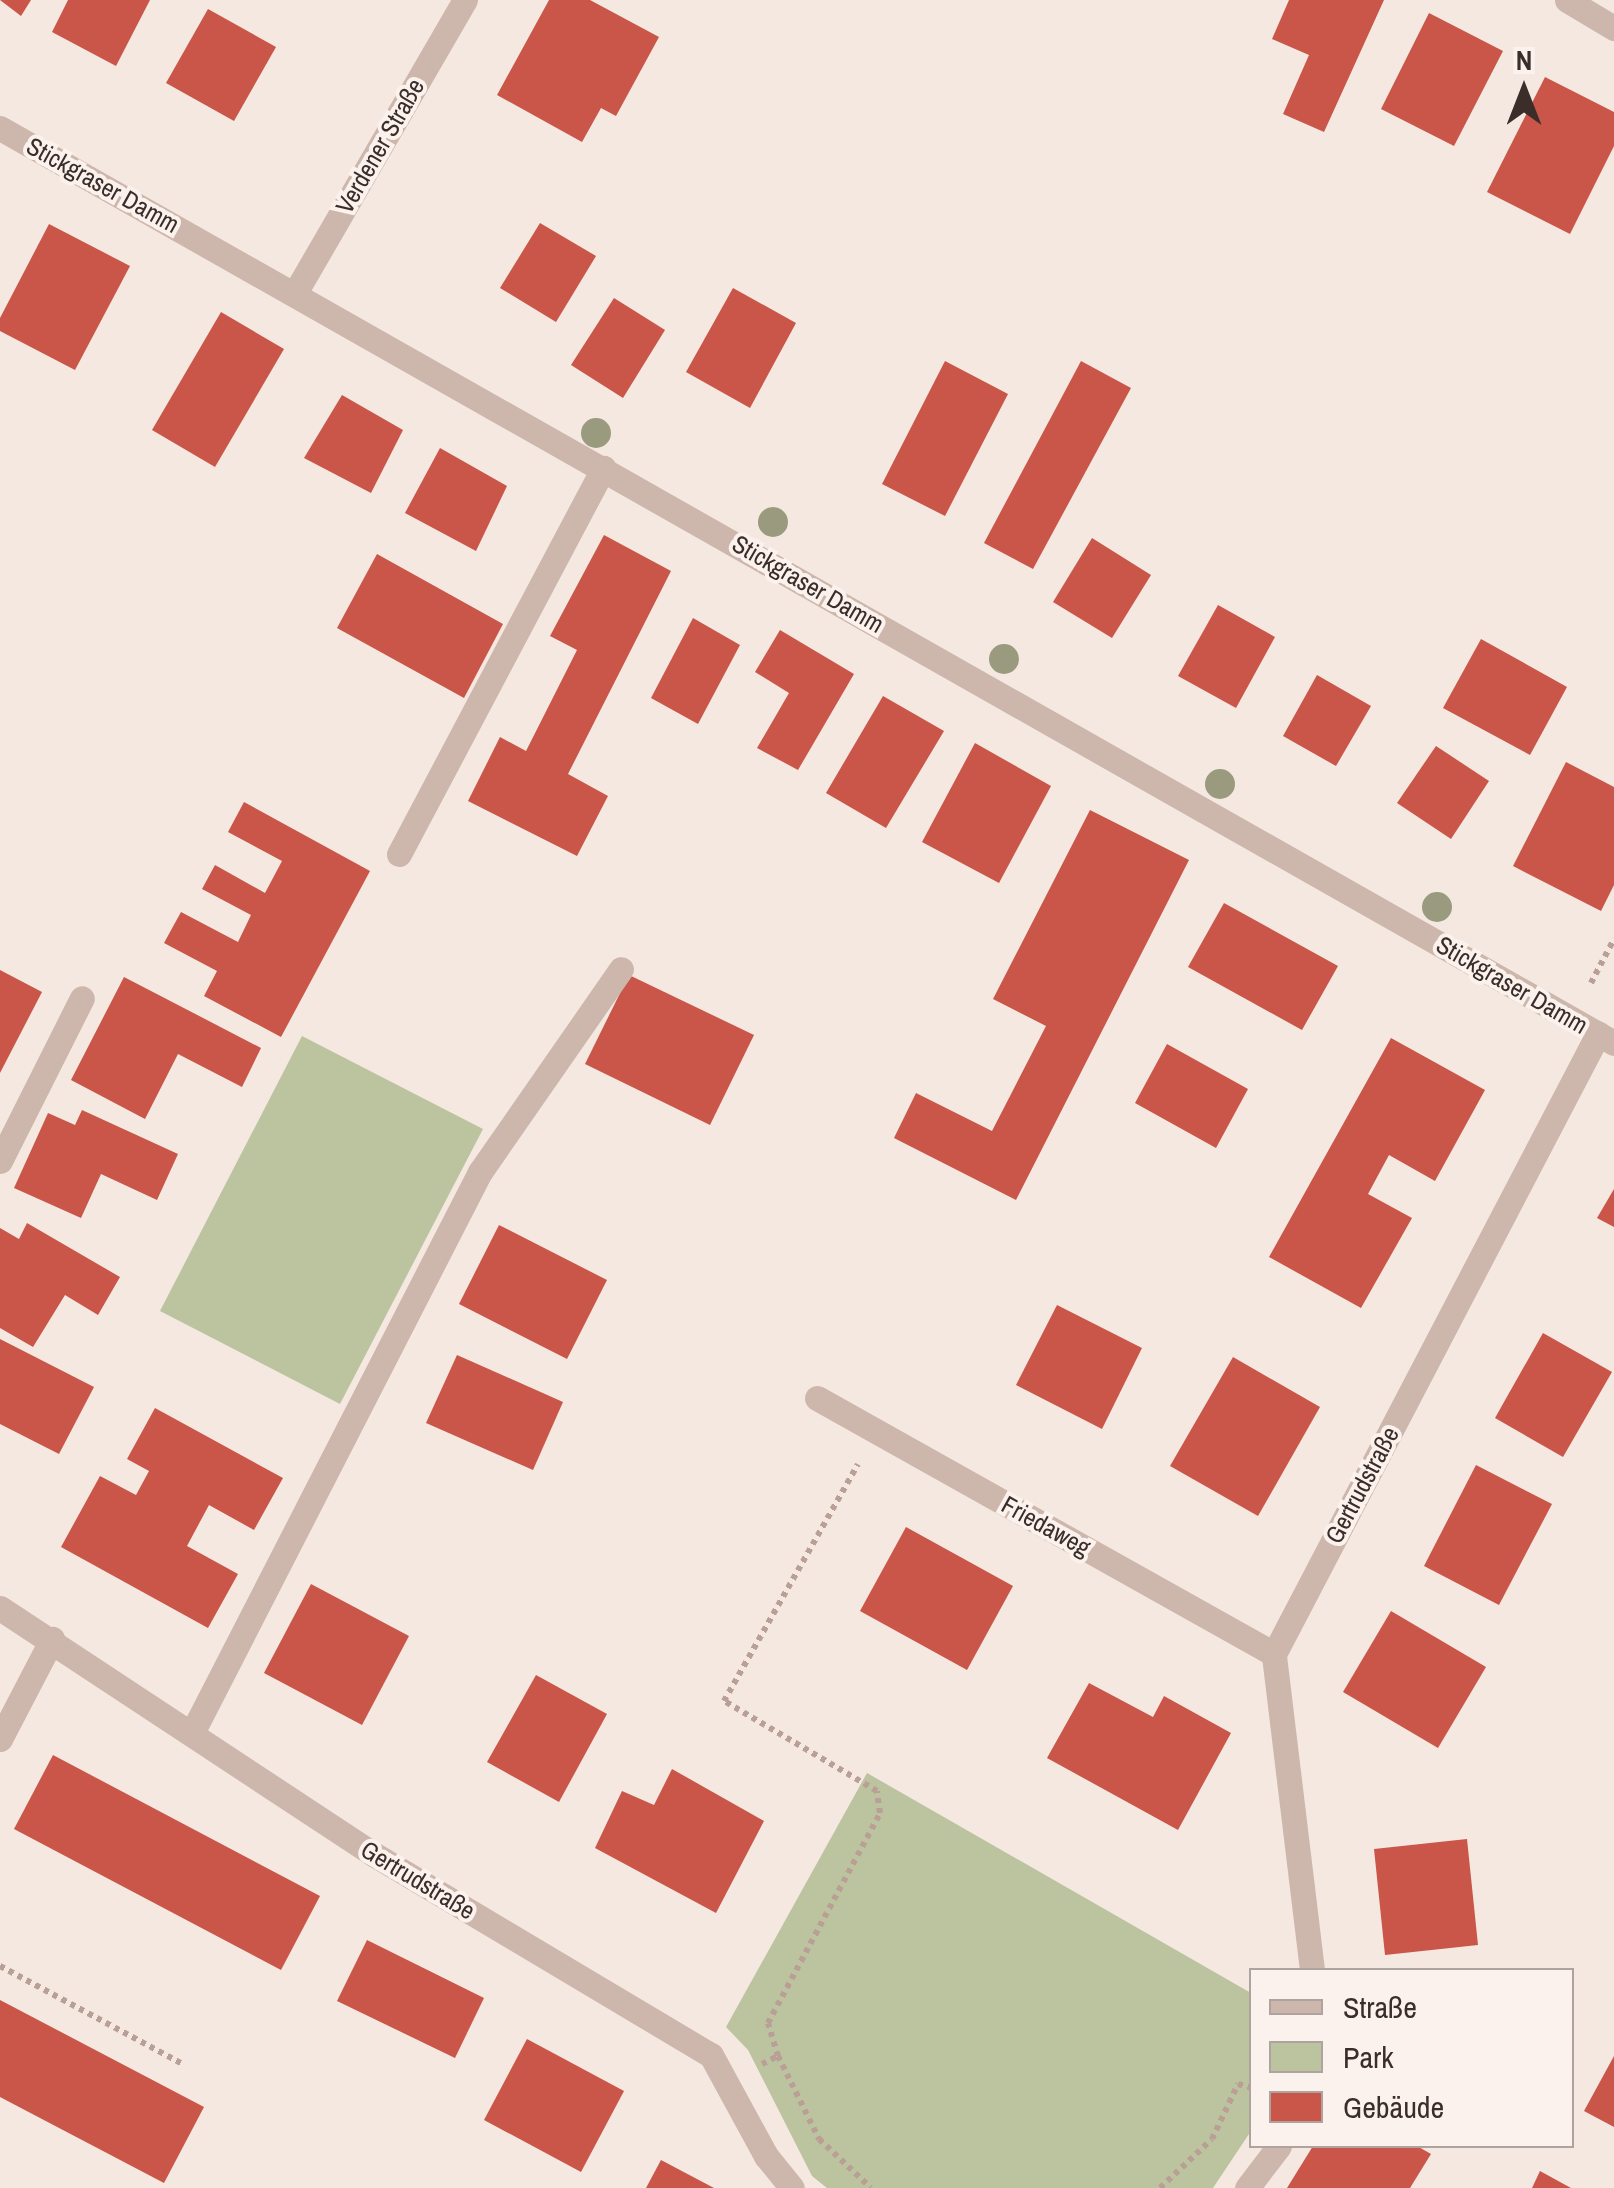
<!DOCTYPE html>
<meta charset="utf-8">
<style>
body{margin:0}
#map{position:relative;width:1614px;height:2188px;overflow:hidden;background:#f4e8e0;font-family:"Archivo Narrow",sans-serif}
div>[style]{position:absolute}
.green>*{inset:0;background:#bcc49f}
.building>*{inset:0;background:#c95648}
.path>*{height:6px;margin-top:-3px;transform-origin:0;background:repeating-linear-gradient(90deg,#b99f95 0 5px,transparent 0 10px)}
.lane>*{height:25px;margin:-12.5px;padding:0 12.5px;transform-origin:12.5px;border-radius:12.5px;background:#cdb6ab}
.street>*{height:25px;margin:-12.5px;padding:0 12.5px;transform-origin:12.5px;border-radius:12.5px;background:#cdb6ab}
.trees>*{width:30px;height:30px;margin:-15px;border-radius:50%;background:#999a7e}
span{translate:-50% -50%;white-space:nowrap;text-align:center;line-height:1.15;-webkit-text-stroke:8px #fbf2ed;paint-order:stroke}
.street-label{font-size:25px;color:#3a2d2a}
.legend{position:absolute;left:1249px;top:1968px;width:325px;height:180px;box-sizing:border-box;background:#fbf2ed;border:2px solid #aea39f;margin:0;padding:12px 18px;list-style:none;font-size:30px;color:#3a2d2a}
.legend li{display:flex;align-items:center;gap:20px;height:50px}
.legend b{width:50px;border:2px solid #aea39f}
.north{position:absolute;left:1474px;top:40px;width:100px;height:100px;-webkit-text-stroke:8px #fbf2ed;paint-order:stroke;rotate:0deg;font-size:28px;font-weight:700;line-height:40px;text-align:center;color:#3a2d2a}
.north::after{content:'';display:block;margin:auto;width:35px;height:45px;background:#3a2d2a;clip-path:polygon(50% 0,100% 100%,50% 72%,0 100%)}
</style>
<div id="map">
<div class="green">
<div style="clip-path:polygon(302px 1036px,483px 1129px,340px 1404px,160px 1311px)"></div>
<div style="clip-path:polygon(867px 1773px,1251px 1993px,1251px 2131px,1213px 2188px,827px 2188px,812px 2176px,748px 2050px,726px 2027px)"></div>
</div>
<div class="building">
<div style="clip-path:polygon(0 0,31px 0,21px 16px)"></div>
<div style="clip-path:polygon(68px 0,150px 0,116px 66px,52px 32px)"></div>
<div style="clip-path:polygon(549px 0,590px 0,659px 37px,616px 116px,601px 108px,582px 142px,497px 95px)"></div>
<div style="clip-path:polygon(1289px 0,1384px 0,1324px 132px,1283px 114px,1309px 55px,1272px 39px)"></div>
<div style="clip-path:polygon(208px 9px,276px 47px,234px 121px,166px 83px)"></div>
<div style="clip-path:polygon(1429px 13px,1503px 51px,1454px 146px,1381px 109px)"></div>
<div style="clip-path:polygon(1545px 77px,1614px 112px,1614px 146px,1570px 234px,1487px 192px)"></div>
<div style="clip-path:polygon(540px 223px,596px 256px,556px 322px,500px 288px)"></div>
<div style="clip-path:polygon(49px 224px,130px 266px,75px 370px,0 331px,0 318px)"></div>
<div style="clip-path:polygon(733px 288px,796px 323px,750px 408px,686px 372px)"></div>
<div style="clip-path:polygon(614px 298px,665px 330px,623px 398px,571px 365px)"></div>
<div style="clip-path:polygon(221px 312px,284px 349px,215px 467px,152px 430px)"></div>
<div style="clip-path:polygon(945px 361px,1008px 394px,945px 516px,882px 484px)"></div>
<div style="clip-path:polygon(1081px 361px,1131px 388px,1033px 569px,984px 543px)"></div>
<div style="clip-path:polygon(342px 395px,403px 430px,371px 493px,304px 458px)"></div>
<div style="clip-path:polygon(440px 448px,507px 486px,476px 551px,405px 513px)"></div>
<div style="clip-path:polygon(604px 535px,671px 571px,568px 774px,608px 796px,577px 856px,468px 801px,500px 737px,526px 751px,577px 650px,550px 636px)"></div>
<div style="clip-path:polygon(1092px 538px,1151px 575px,1112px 638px,1053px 602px)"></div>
<div style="clip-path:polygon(377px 554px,503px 624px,464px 698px,337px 628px)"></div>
<div style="clip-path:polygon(1218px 605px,1275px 637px,1236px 708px,1178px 676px)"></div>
<div style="clip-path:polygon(693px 618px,740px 645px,698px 724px,651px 698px)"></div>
<div style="clip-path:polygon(780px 630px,854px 674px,798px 770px,757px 748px,789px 693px,755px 672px)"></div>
<div style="clip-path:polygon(1481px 639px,1567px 687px,1530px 755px,1443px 708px)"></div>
<div style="clip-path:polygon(1317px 675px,1371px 706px,1336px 766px,1283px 736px)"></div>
<div style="clip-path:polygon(883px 696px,944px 731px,886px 828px,826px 793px)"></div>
<div style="clip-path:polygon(975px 743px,1051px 786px,999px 883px,922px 842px)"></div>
<div style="clip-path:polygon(1436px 746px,1489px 781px,1451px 839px,1397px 803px)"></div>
<div style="clip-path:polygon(1566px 762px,1614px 787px,1614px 885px,1601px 911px,1513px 866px)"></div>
<div style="clip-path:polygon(244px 802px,370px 871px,281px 1037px,204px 996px,217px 971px,164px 943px,181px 912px,238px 942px,251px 915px,202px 889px,215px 865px,265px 893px,282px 861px,228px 832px)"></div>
<div style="clip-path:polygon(1090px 810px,1189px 860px,1016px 1200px,894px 1138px,916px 1093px,992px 1131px,1046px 1026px,993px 999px)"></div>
<div style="clip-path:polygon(1224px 903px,1338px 966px,1302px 1030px,1188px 967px)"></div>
<div style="clip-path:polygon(0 970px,42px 992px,0 1073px)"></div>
<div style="clip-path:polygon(629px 975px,754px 1035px,710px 1125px,585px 1064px)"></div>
<div style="clip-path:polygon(124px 977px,261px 1048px,242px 1087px,178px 1054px,145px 1119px,71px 1080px)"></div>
<div style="clip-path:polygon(1391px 1038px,1485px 1090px,1435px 1181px,1389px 1155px,1368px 1194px,1412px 1218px,1361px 1308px,1269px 1257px)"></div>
<div style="clip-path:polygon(1167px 1044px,1248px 1089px,1216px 1148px,1135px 1103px)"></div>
<div style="clip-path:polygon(82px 1110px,178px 1154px,157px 1200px,101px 1174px,81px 1218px,14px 1188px,48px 1113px,75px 1125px)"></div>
<div style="clip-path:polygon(1614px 1189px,1614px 1227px,1597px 1218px)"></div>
<div style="clip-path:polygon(27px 1223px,120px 1277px,98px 1315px,65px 1295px,33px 1347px,0 1328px,0 1228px,19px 1239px)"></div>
<div style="clip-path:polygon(499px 1225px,607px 1280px,567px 1359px,459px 1304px)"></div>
<div style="clip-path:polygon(1057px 1305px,1142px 1348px,1102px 1429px,1016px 1385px)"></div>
<div style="clip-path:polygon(1543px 1333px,1612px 1372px,1563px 1457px,1495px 1418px)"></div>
<div style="clip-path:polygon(0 1339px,94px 1387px,59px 1454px,0 1424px)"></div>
<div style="clip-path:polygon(457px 1355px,563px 1402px,533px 1470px,426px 1423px)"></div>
<div style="clip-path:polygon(1233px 1357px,1320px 1407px,1258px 1516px,1170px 1466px)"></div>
<div style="clip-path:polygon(155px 1408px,283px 1478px,254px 1530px,209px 1505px,187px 1546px,238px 1574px,208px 1628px,61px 1547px,100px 1476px,136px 1495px,149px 1471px,127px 1459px)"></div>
<div style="clip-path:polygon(1476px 1465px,1552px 1504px,1499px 1605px,1424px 1566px)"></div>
<div style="clip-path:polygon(906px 1527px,1013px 1586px,967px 1670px,860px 1611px)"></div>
<div style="clip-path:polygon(311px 1584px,409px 1636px,362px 1725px,264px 1673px)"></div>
<div style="clip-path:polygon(1391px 1611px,1486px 1667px,1438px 1748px,1343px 1692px)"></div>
<div style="clip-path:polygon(536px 1675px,607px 1714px,559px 1802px,487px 1762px)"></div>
<div style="clip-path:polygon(1089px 1683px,1153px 1717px,1164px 1696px,1231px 1733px,1178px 1830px,1047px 1758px)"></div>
<div style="clip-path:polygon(53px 1755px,320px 1896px,281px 1970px,14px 1829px)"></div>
<div style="clip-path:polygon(672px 1769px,764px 1821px,716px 1913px,595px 1848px,622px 1791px,654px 1805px)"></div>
<div style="clip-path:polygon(1467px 1839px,1478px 1945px,1385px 1955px,1374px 1849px)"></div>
<div style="clip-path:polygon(367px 1940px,484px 1998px,455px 2058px,337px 2001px)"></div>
<div style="clip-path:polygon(0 2000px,204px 2107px,164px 2183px,0 2097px)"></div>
<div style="clip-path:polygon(527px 2039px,624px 2091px,581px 2172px,484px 2120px)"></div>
<div style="clip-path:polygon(1614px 2056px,1614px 2127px,1584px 2111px)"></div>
<div style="clip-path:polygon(1313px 2146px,1417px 2146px,1431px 2154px,1410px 2188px,1287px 2188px)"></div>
<div style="clip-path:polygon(661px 2160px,714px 2188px,646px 2188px)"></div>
<div style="clip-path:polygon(1540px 2171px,1571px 2188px,1532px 2188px)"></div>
</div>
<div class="path">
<div style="left:1591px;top:983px;width:50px;rotate:-62.4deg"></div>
<div style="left:0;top:1966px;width:208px;rotate:28.2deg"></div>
<div style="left:778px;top:2056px;width:93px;rotate:63.7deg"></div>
<div style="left:819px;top:2139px;width:71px;rotate:43.3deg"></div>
<div style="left:762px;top:2064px;width:18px;rotate:-27deg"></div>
<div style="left:778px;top:2056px;width:34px;rotate:-107deg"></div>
<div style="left:768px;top:2023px;width:238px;rotate:-61.9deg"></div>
<div style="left:880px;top:1813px;width:22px;rotate:-98deg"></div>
<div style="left:877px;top:1791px;width:178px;rotate:-149.5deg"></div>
<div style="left:724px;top:1701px;width:272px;rotate:-60.5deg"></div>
<div style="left:1160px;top:2188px;width:71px;rotate:-43.3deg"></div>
<div style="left:1212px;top:2139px;width:61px;rotate:-64.7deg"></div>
<div style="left:1238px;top:2084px;width:15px;rotate:16deg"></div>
</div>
<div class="lane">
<div style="left:399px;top:854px;width:437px;rotate:-62.1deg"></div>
<div style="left:0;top:1161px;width:182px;rotate:-63.3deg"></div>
<div style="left:192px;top:1733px;width:631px;rotate:-62.83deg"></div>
<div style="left:480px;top:1172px;width:247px;rotate:-55.2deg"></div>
</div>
<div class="street">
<div style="left:1567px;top:0;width:55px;rotate:30.8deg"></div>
<div style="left:0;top:128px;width:1855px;rotate:29.55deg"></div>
<div style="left:295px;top:293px;width:339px;rotate:-59.9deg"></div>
<div style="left:817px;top:1398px;width:524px;rotate:29.26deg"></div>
<div style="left:0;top:1608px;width:449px;rotate:33.4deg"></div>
<div style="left:375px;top:1855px;width:391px;rotate:30.8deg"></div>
<div style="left:711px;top:2055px;width:115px;rotate:61.4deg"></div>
<div style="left:766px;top:2156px;width:41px;rotate:50.9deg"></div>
<div style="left:0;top:1739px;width:113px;rotate:-62.5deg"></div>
<div style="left:1312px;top:1970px;width:318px;rotate:-96.9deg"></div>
<div style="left:1274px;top:1654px;width:700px;rotate:-62.41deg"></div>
<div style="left:1247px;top:2188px;width:53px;rotate:-52.7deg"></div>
</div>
<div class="trees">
<div style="left:596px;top:433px"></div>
<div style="left:773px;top:522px"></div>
<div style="left:1004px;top:659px"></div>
<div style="left:1220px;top:784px"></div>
<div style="left:1437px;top:907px"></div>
</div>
<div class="street-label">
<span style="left:380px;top:146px;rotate:-60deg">Verdener Straße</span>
<span style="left:103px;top:185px;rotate:29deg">Stickgraser Damm</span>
<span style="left:808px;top:584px;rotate:30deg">Stickgraser Damm</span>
<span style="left:1512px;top:985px;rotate:30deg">Stickgraser Damm</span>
<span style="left:1362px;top:1485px;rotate:-62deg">Gertrudstraße</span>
<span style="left:1046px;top:1526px;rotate:29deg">Friedaweg</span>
<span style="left:418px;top:1880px;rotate:31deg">Gertrudstraße</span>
</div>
<ul class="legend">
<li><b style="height:12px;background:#cdb6ab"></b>Straße</li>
<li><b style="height:28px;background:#bcc49f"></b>Park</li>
<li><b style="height:28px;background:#c95648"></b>Gebäude</li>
</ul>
<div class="north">N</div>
</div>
